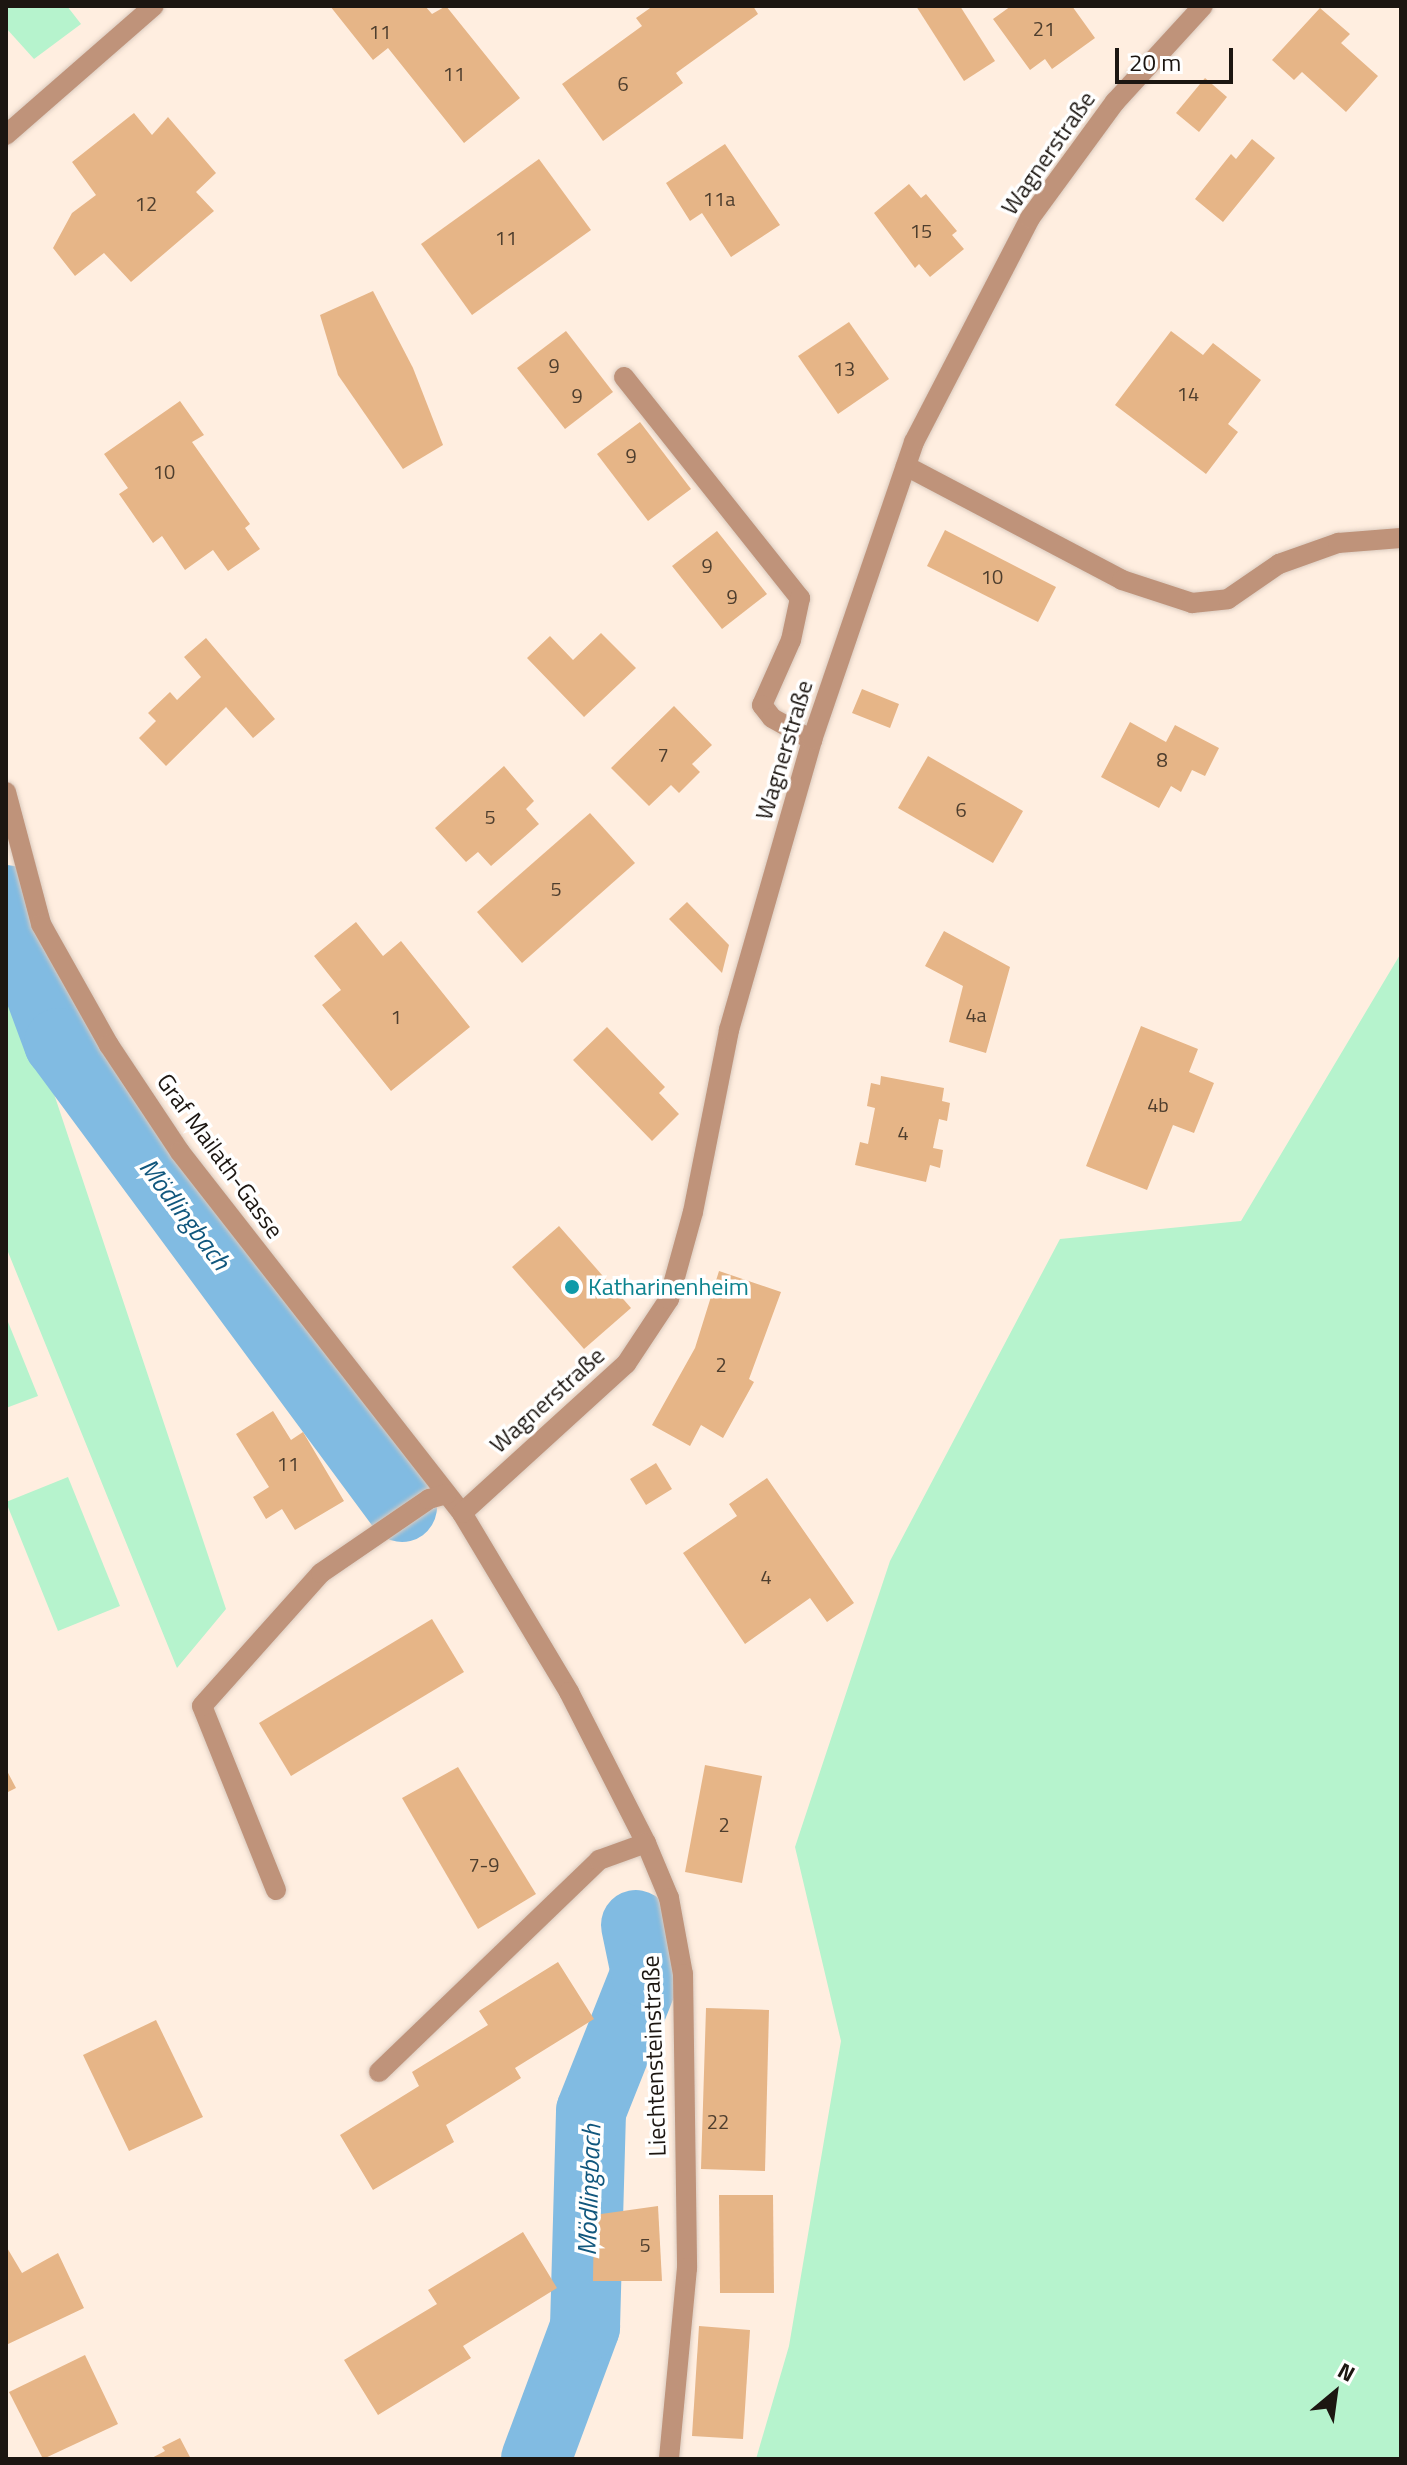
<!DOCTYPE html>
<meta charset="utf-8">
<style>
body{margin:0}
#map{position:relative;width:1407px;height:2465px;overflow:hidden;background:#ffeee0;font-family:"Titillium Web",sans-serif}
div>[style]{position:absolute}
.green>*{inset:0;background:#b6f3cd}
.river>*{height:70px;margin:-35px;padding:0 35px;transform-origin:35px;border-radius:35px;background:#81bbe2}
.building>*{inset:0;background:#e6b587}
.roads{filter:drop-shadow(0 0 2px #dbcbbf) drop-shadow(0 0 2px #dbcbbf)}
.minor>*{height:20px;margin:-10px;padding:0 10px;transform-origin:10px;border-radius:10px;background:#bf937a}
.dots>*{width:22px;height:22px;translate:-50% -50%;box-sizing:border-box;border:4px solid #fff;border-radius:50%}
span{translate:-50% -50%;white-space:nowrap;text-align:center;line-height:1.15;-webkit-text-stroke:7px #fff;paint-order:stroke}
.number-label{font-size:20px;color:#4e3e2e}
.number-label span{-webkit-text-stroke-width:0}
.street-label{font-size:24px;color:#1c1611}
.culture-label{font-size:24px;color:#0d838f}
.left{translate:0 -50%;text-align:left}
.water-label{font-size:26px;color:#11577d;font-style:italic}
.frame{position:absolute;inset:0;border:8px solid #1c1611;pointer-events:none}
.north{position:absolute;left:1295px;top:2353px;width:80px;height:80px;-webkit-text-stroke:6px #fff;paint-order:stroke;rotate:29deg;font-size:22px;font-weight:700;line-height:32px;text-align:center;color:#1c1611}
.north::after{content:'';display:block;margin:auto;width:28px;height:36px;background:#1c1611;clip-path:polygon(50% 0,100% 100%,50% 72%,0 100%)}
.scale{position:absolute;left:1115px;top:48px;width:118px;height:36px;box-sizing:border-box;border:4px solid #1c1611;border-top:0;padding-left:10px;font-size:24px;line-height:28px;white-space:nowrap;color:#1c1611;-webkit-text-stroke:6px #fff;paint-order:stroke}
</style>
<div id="map">
<div class="green">
<div style="clip-path:polygon(6px 6px,67px 6px,81px 24px,34px 59px,6px 28px)"></div>
<div style="clip-path:polygon(6px 934px,29px 1019px,226px 1609px,177px 1668px,6px 1247px)"></div>
<div style="clip-path:polygon(1401px 953px,1401px 2459px,756px 2459px,789px 2346px,841px 2041px,795px 1847px,890px 1561px,1060px 1239px,1241px 1221px)"></div>
<div style="clip-path:polygon(6px 1317px,38px 1396px,6px 1408px)"></div>
<div style="clip-path:polygon(68px 1477px,120px 1606px,58px 1631px,6px 1502px)"></div>
</div>
<div class="river">
<div style="left:6px;top:900px;width:153px;rotate:69.7deg"></div>
<div style="left:59px;top:1043px;width:577px;rotate:53.53deg"></div>
<div style="left:536px;top:2459px;width:141px;rotate:-69.6deg"></div>
<div style="left:585px;top:2327px;width:216px;rotate:-88.4deg"></div>
<div style="left:591px;top:2111px;width:149px;rotate:-68.3deg"></div>
<div style="left:646px;top:1973px;width:49px;rotate:-101.8deg"></div>
</div>
<div class="building">
<div style="clip-path:polygon(330px 6px,425px 6px,432px 14px,446px 6px,520px 98px,464px 143px,388px 48px,373px 60px)"></div>
<div style="clip-path:polygon(653px 6px,753px 6px,758px 14px,676px 73px,683px 83px,603px 141px,562px 84px,642px 26px,636px 18px)"></div>
<div style="clip-path:polygon(916px 6px,960px 6px,995px 61px,964px 81px)"></div>
<div style="clip-path:polygon(1011px 6px,1072px 6px,1095px 38px,1052px 69px,1045px 59px,1030px 70px,993px 19px)"></div>
<div style="clip-path:polygon(1320px 8px,1350px 34px,1341px 43px,1378px 76px,1346px 112px,1302px 72px,1294px 80px,1272px 60px)"></div>
<div style="clip-path:polygon(1205px 78px,1227px 97px,1199px 132px,1176px 113px)"></div>
<div style="clip-path:polygon(134px 113px,152px 135px,168px 117px,216px 173px,196px 192px,214px 211px,131px 282px,104px 253px,75px 276px,53px 248px,72px 213px,96px 195px,72px 162px)"></div>
<div style="clip-path:polygon(1252px 139px,1275px 158px,1223px 222px,1195px 199px,1231px 154px,1236px 159px)"></div>
<div style="clip-path:polygon(725px 144px,780px 225px,731px 257px,702px 213px,690px 221px,666px 183px)"></div>
<div style="clip-path:polygon(539px 159px,591px 230px,472px 315px,421px 244px)"></div>
<div style="clip-path:polygon(909px 184px,921px 198px,926px 194px,957px 231px,952px 235px,964px 249px,930px 277px,919px 264px,915px 268px,874px 213px)"></div>
<div style="clip-path:polygon(373px 291px,413px 368px,443px 445px,403px 469px,338px 375px,320px 315px)"></div>
<div style="clip-path:polygon(849px 322px,889px 379px,838px 414px,798px 356px)"></div>
<div style="clip-path:polygon(566px 331px,613px 392px,565px 429px,517px 368px)"></div>
<div style="clip-path:polygon(1171px 331px,1203px 355px,1213px 343px,1261px 380px,1228px 424px,1238px 432px,1206px 474px,1115px 405px)"></div>
<div style="clip-path:polygon(180px 401px,204px 435px,192px 442px,250px 524px,245px 528px,260px 549px,228px 571px,213px 550px,185px 570px,162px 536px,153px 543px,119px 494px,128px 488px,104px 454px)"></div>
<div style="clip-path:polygon(640px 422px,691px 489px,648px 521px,597px 454px)"></div>
<div style="clip-path:polygon(945px 530px,1056px 587px,1038px 622px,927px 566px)"></div>
<div style="clip-path:polygon(717px 531px,767px 594px,722px 629px,672px 566px)"></div>
<div style="clip-path:polygon(601px 633px,636px 668px,584px 717px,527px 658px,550px 636px,573px 660px)"></div>
<div style="clip-path:polygon(206px 638px,275px 719px,253px 738px,226px 707px,166px 766px,139px 738px,156px 721px,148px 713px,170px 692px,177px 700px,201px 677px,184px 657px)"></div>
<div style="clip-path:polygon(862px 689px,899px 704px,890px 728px,852px 713px)"></div>
<div style="clip-path:polygon(674px 706px,712px 745px,692px 764px,700px 772px,679px 793px,671px 785px,649px 806px,611px 768px)"></div>
<div style="clip-path:polygon(1130px 722px,1166px 742px,1175px 725px,1219px 748px,1205px 776px,1192px 770px,1181px 792px,1171px 786px,1159px 808px,1101px 777px)"></div>
<div style="clip-path:polygon(928px 756px,1023px 811px,993px 863px,898px 808px)"></div>
<div style="clip-path:polygon(504px 766px,534px 801px,526px 809px,539px 824px,491px 866px,478px 852px,466px 862px,435px 828px)"></div>
<div style="clip-path:polygon(590px 813px,635px 863px,522px 963px,477px 912px)"></div>
<div style="clip-path:polygon(687px 902px,729px 945px,722px 973px,669px 919px)"></div>
<div style="clip-path:polygon(356px 922px,383px 956px,401px 941px,470px 1027px,391px 1091px,322px 1005px,341px 990px,314px 956px)"></div>
<div style="clip-path:polygon(944px 931px,1010px 967px,986px 1053px,949px 1042px,963px 986px,925px 966px)"></div>
<div style="clip-path:polygon(1141px 1026px,1198px 1049px,1189px 1072px,1214px 1083px,1194px 1133px,1173px 1125px,1147px 1190px,1086px 1166px)"></div>
<div style="clip-path:polygon(607px 1027px,665px 1087px,659px 1093px,679px 1114px,652px 1141px,573px 1060px)"></div>
<div style="clip-path:polygon(881px 1076px,944px 1088px,942px 1101px,950px 1103px,947px 1121px,939px 1119px,933px 1148px,943px 1150px,940px 1168px,930px 1165px,926px 1182px,855px 1165px,860px 1142px,868px 1144px,875px 1108px,867px 1106px,871px 1083px,880px 1085px)"></div>
<div style="clip-path:polygon(559px 1226px,631px 1308px,584px 1349px,512px 1267px)"></div>
<div style="clip-path:polygon(719px 1271px,781px 1292px,749px 1379px,754px 1382px,723px 1438px,701px 1425px,690px 1446px,652px 1425px,695px 1348px)"></div>
<div style="clip-path:polygon(273px 1411px,291px 1440px,303px 1432px,344px 1501px,295px 1530px,282px 1509px,266px 1519px,253px 1497px,269px 1487px,236px 1434px)"></div>
<div style="clip-path:polygon(656px 1463px,672px 1489px,646px 1505px,630px 1479px)"></div>
<div style="clip-path:polygon(767px 1478px,854px 1603px,827px 1622px,810px 1598px,745px 1644px,683px 1553px,737px 1516px,729px 1504px)"></div>
<div style="clip-path:polygon(432px 1619px,464px 1672px,291px 1776px,259px 1723px)"></div>
<div style="clip-path:polygon(705px 1765px,762px 1776px,742px 1883px,685px 1872px)"></div>
<div style="clip-path:polygon(458px 1767px,536px 1894px,478px 1929px,402px 1798px)"></div>
<div style="clip-path:polygon(6px 1769px,16px 1788px,6px 1793px)"></div>
<div style="clip-path:polygon(558px 1962px,594px 2019px,515px 2068px,521px 2078px,446px 2125px,454px 2142px,373px 2190px,340px 2135px,419px 2086px,412px 2072px,488px 2025px,479px 2011px)"></div>
<div style="clip-path:polygon(706px 2008px,769px 2010px,765px 2171px,701px 2169px)"></div>
<div style="clip-path:polygon(156px 2020px,203px 2117px,129px 2151px,83px 2055px)"></div>
<div style="clip-path:polygon(719px 2195px,773px 2195px,774px 2293px,720px 2293px)"></div>
<div style="clip-path:polygon(658px 2206px,662px 2281px,593px 2281px,594px 2215px)"></div>
<div style="clip-path:polygon(523px 2232px,557px 2288px,463px 2346px,471px 2358px,378px 2415px,344px 2360px,437px 2304px,428px 2290px)"></div>
<div style="clip-path:polygon(6px 2246px,22px 2273px,58px 2253px,84px 2308px,6px 2345px)"></div>
<div style="clip-path:polygon(699px 2326px,750px 2330px,743px 2439px,692px 2436px)"></div>
<div style="clip-path:polygon(85px 2355px,118px 2424px,43px 2459px,9px 2392px)"></div>
<div style="clip-path:polygon(180px 2438px,191px 2459px,150px 2459px,165px 2451px,162px 2447px)"></div>
</div>
<div class="roads">
<div class="minor">
<div style="left:6px;top:135px;width:196px;rotate:-41.1deg"></div>
<div style="left:624px;top:377px;width:283px;rotate:51.5deg"></div>
<div style="left:800px;top:598px;width:43px;rotate:102.1deg"></div>
<div style="left:791px;top:640px;width:71px;rotate:114deg"></div>
<div style="left:762px;top:705px;width:16px;rotate:52deg"></div>
<div style="left:772px;top:718px;width:46px;rotate:28.8deg"></div>
<div style="left:906px;top:466px;width:244px;rotate:27.8deg"></div>
<div style="left:1122px;top:580px;width:74px;rotate:18.2deg"></div>
<div style="left:1192px;top:603px;width:36px;rotate:-6deg"></div>
<div style="left:1228px;top:599px;width:62px;rotate:-34.5deg"></div>
<div style="left:1279px;top:564px;width:63px;rotate:-19.6deg"></div>
<div style="left:1338px;top:543px;width:63px;rotate:-4.5deg"></div>
<div style="left:6px;top:792px;width:137px;rotate:75.1deg"></div>
<div style="left:41px;top:924px;width:139px;rotate:60.7deg"></div>
<div style="left:109px;top:1045px;width:128px;rotate:56.4deg"></div>
<div style="left:180px;top:1152px;width:458px;rotate:52deg"></div>
<div style="left:462px;top:1513px;width:209px;rotate:59.1deg"></div>
<div style="left:569px;top:1692px;width:169px;rotate:63deg"></div>
<div style="left:646px;top:1843px;width:60px;rotate:67.3deg"></div>
<div style="left:669px;top:1898px;width:77px;rotate:79.6deg"></div>
<div style="left:683px;top:1974px;width:294px;rotate:89.2deg"></div>
<div style="left:687px;top:2268px;width:192px;rotate:95.4deg"></div>
<div style="left:462px;top:1513px;width:222px;rotate:-42.3deg"></div>
<div style="left:626px;top:1364px;width:78px;rotate:-56.5deg"></div>
<div style="left:669px;top:1299px;width:90px;rotate:-74.6deg"></div>
<div style="left:693px;top:1212px;width:186px;rotate:-78.8deg"></div>
<div style="left:729px;top:1030px;width:302px;rotate:-74deg"></div>
<div style="left:812px;top:740px;width:315px;rotate:-71.1deg"></div>
<div style="left:914px;top:442px;width:252px;rotate:-62.6deg"></div>
<div style="left:1030px;top:218px;width:144px;rotate:-53.8deg"></div>
<div style="left:1115px;top:102px;width:130px;rotate:-47.5deg"></div>
<div style="left:276px;top:1890px;width:198px;rotate:-111.9deg"></div>
<div style="left:202px;top:1706px;width:178px;rotate:-48.2deg"></div>
<div style="left:321px;top:1573px;width:131px;rotate:-34.4deg"></div>
<div style="left:429px;top:1499px;width:18px;rotate:-16deg"></div>
<div style="left:379px;top:2072px;width:306px;rotate:-43.9deg"></div>
<div style="left:599px;top:1860px;width:50px;rotate:-19.9deg"></div>
</div>
</div>
<div class="dots">
<div style="left:572px;top:1287px;background:#0f9aa8"></div>
</div>
<div class="number-label">
<span style="left:1044px;top:28px">21</span>
<span style="left:380px;top:31px">11</span>
<span style="left:454px;top:73px">11</span>
<span style="left:623px;top:83px">6</span>
<span style="left:719px;top:198px">11a</span>
<span style="left:146px;top:203px">12</span>
<span style="left:921px;top:230px">15</span>
<span style="left:506px;top:237px">11</span>
<span style="left:554px;top:365px">9</span>
<span style="left:844px;top:368px">13</span>
<span style="left:1188px;top:393px">14</span>
<span style="left:577px;top:395px">9</span>
<span style="left:631px;top:455px">9</span>
<span style="left:164px;top:471px">10</span>
<span style="left:707px;top:565px">9</span>
<span style="left:992px;top:576px">10</span>
<span style="left:732px;top:596px">9</span>
<span style="left:663px;top:754px">7</span>
<span style="left:1162px;top:759px">8</span>
<span style="left:961px;top:809px">6</span>
<span style="left:490px;top:816px">5</span>
<span style="left:556px;top:888px">5</span>
<span style="left:976px;top:1014px">4a</span>
<span style="left:396px;top:1016px">1</span>
<span style="left:1158px;top:1104px">4b</span>
<span style="left:903px;top:1132px">4</span>
<span style="left:721px;top:1364px">2</span>
<span style="left:288px;top:1463px">11</span>
<span style="left:766px;top:1576px">4</span>
<span style="left:724px;top:1824px">2</span>
<span style="left:484px;top:1864px">7-9</span>
<span style="left:718px;top:2121px">22</span>
<span style="left:645px;top:2244px">5</span>
</div>
<div class="street-label">
<span style="left:1048px;top:153px;rotate:-55deg">Wagnerstraße</span>
<span style="left:784px;top:750px;rotate:-73deg">Wagnerstraße</span>
<span style="left:220px;top:1156px;rotate:54deg">Graf Mailath-Gasse</span>
<span style="left:547px;top:1400px;rotate:-42deg">Wagnerstraße</span>
<span style="left:654px;top:2056px;rotate:-92deg">Liechtensteinstraße</span>
</div>
<div class="culture-label">
<span class="left" style="left:588px;top:1287px">Katharinenheim</span>
</div>
<div class="water-label">
<span style="left:185px;top:1214px;rotate:53deg">Mödlingbach</span>
<span style="left:589px;top:2190px;rotate:-88deg">Mödlingbach</span>
</div>
<div class="frame"></div>
<div class="north">N</div>
<div class="scale">20 m</div>
</div>
